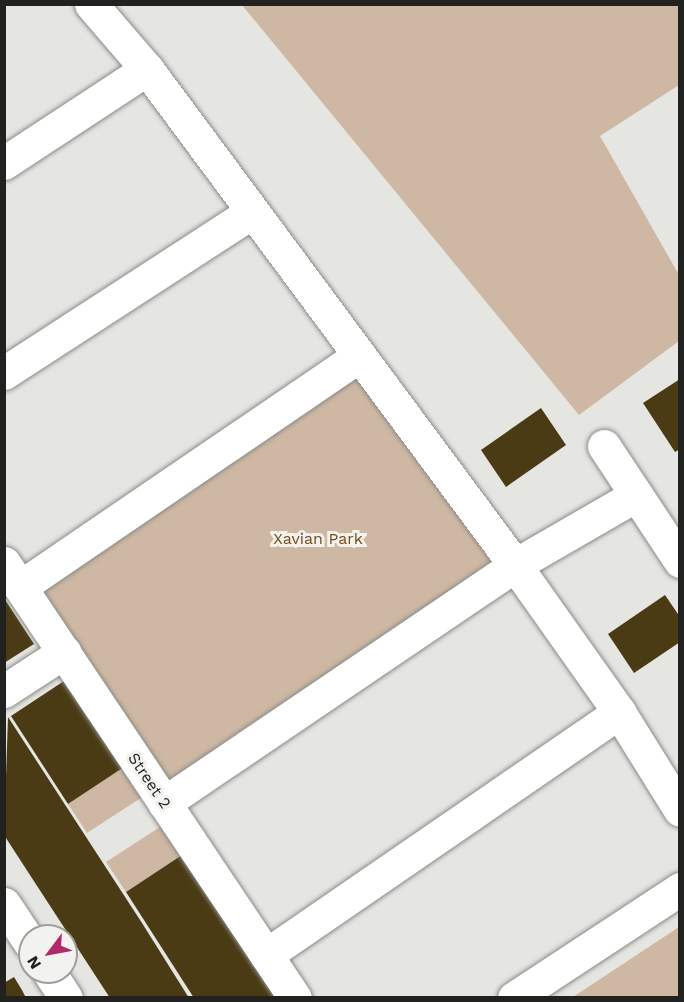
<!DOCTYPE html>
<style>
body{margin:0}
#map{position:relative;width:684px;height:1002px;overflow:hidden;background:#e5e5e2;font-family:"Work Sans",sans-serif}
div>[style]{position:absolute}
.green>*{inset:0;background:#ceb8a3}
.building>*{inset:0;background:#4a3b14}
.roads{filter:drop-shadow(0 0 2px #8a8b88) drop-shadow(0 0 2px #8a8b88)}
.minor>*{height:33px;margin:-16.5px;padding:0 16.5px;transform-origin:16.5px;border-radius:16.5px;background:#fff}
span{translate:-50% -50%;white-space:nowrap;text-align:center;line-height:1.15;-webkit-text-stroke:6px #f2f2ef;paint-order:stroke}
.park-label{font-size:16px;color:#774a16}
.street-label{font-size:16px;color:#212120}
.frame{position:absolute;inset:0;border:6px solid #212120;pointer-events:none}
.north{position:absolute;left:18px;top:924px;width:60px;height:60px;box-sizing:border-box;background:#f2f2ef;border:2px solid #9e9e9c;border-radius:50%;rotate:238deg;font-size:16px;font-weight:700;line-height:24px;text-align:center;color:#212120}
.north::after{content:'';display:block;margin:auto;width:21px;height:27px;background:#b2296a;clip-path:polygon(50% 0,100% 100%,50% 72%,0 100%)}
</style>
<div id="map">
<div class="green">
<div style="clip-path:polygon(242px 5px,679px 5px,679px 85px,600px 136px,679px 275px,679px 341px,579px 415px)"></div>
<div style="clip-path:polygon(351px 371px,497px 558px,170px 784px,40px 593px)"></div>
<div style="clip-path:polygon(124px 767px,144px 796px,87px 833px,68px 804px)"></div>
<div style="clip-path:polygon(163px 825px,182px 855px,126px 892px,106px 862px)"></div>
<div style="clip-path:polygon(679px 927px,679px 997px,573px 997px)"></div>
</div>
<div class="building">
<div style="clip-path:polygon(680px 379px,680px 449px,675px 452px,643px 403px)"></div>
<div style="clip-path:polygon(541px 408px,566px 445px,506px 487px,481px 450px)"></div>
<div style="clip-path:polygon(665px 595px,680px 617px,680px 642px,634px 673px,608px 634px)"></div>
<div style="clip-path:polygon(4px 598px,34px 644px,4px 663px)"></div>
<div style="clip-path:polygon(67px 679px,124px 767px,68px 804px,11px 716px)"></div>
<div style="clip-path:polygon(8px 717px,142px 923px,189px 998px,110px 998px,28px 872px,4px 835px)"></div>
<div style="clip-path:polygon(182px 855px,275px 998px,194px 998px,126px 892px)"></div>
<div style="clip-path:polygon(14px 977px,22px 990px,26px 998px,4px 998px,4px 983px)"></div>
</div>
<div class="roads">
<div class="minor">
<div style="left:91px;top:4px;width:86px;rotate:49.3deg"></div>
<div style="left:147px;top:69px;width:618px;rotate:53.43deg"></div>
<div style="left:515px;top:565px;width:180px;rotate:54.7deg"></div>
<div style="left:619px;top:712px;width:115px;rotate:58.1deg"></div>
<div style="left:4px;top:163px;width:171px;rotate:-33.3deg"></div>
<div style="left:4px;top:373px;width:296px;rotate:-33deg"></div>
<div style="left:604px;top:446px;width:138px;rotate:56.5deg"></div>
<div style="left:4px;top:563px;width:523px;rotate:56.22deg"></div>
<div style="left:20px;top:587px;width:408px;rotate:-34.3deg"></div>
<div style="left:4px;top:691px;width:72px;rotate:-33deg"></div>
<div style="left:164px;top:803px;width:424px;rotate:-34.1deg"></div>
<div style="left:515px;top:565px;width:140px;rotate:-30deg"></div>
<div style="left:4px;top:904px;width:47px;rotate:56.3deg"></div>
<div style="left:266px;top:955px;width:429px;rotate:-34.5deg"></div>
<div style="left:49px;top:972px;width:31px;rotate:57deg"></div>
<div style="left:514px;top:998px;width:199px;rotate:-33.3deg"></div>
</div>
</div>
<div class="park-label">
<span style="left:318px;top:539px">Xavian Park</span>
</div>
<div class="street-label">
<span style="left:149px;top:781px;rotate:56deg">Street 2</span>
</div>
<div class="frame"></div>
<div class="north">N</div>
</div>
